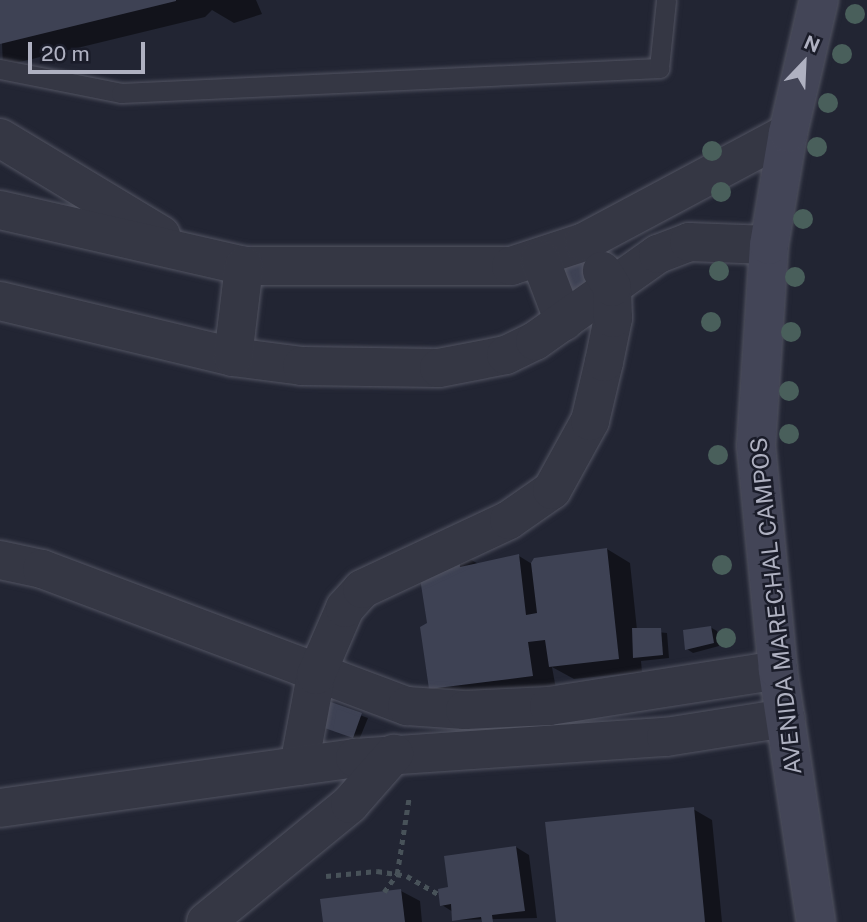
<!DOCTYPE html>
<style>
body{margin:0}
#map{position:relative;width:867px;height:922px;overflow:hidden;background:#222533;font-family:"Public Sans",sans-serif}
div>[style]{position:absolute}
.shadow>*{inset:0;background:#0007}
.building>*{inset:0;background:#3e4254}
.path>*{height:4.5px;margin-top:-2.25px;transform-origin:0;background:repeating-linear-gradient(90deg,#485259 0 5px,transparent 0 10px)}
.roads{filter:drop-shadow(0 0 2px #525462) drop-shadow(0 0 2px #525462)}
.lane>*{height:19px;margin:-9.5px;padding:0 9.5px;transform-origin:9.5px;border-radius:9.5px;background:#353744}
.street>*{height:38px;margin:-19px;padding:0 19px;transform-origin:19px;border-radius:19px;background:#353744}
.secondary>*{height:38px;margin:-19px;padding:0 19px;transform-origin:19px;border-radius:19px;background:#434557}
.trees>*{width:20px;height:20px;margin:-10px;border-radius:50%;background:#495f5b}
span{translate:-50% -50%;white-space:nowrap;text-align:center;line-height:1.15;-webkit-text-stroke:5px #1a1c29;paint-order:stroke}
.street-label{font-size:23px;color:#afb1c1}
.north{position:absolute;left:769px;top:28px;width:70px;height:70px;-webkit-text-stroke:5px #1a1c29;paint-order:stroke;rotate:23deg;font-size:19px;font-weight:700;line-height:28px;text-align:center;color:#afb1c1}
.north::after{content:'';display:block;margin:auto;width:24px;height:32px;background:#afb1c1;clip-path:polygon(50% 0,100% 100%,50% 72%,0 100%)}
.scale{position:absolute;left:28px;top:42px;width:117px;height:32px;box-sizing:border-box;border:4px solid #afb1c1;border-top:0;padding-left:9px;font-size:21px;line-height:24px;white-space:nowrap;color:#afb1c1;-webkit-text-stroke:5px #1a1c29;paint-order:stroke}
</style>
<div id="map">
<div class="shadow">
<div style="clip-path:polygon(0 0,256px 0,262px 14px,234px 23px,212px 10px,205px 17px,3px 66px)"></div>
<div style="clip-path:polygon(607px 549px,630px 563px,637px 630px,667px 633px,669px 658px,641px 661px,642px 672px,574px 679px,552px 667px,556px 689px,454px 701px,431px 688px,429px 625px,458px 552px,480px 565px,519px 556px,532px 564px)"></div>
<div style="clip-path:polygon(710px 627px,717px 631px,719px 646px,693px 653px,687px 649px)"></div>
<div style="clip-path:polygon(329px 704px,368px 718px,359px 740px,321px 725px)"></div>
<div style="clip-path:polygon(693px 809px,712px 820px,722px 922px,558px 922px)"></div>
<div style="clip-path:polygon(516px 847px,529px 855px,537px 918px,454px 920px,453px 912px,442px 905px,450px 888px)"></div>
<div style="clip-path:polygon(401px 891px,420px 901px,422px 922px,325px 922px)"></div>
</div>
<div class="building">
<div style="clip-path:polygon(0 0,176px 0,176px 1px,0 44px)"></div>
<div style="clip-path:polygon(579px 256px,594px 288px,569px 294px,558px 273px)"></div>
<div style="clip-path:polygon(607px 548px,619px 659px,549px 667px,545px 640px,528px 642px,533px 676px,429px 689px,420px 627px,427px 623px,419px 572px,459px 550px,460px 567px,519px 554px,526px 615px,537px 613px,531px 563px,534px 558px)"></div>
<div style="clip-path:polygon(711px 626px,714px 643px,685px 650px,683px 630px)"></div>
<div style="clip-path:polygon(632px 628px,661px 628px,663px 655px,633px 658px)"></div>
<div style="clip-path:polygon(328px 701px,362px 713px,353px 738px,319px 726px)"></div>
<div style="clip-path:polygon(694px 807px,705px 922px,556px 922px,545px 822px)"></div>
<div style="clip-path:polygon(516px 846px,525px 911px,492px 915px,493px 922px,482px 922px,481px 917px,452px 921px,451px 904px,440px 906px,438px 889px,448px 887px,444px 856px)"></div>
<div style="clip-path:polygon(401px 889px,405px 922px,323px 922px,320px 899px)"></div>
</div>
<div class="path">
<div style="left:326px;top:876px;width:51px;rotate:-5.6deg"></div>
<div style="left:377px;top:871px;width:30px;rotate:9deg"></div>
<div style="left:407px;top:876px;width:36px;rotate:30deg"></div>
<div style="left:384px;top:892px;width:22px;rotate:-54deg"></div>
<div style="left:397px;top:874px;width:78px;rotate:-81.1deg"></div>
</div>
<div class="roads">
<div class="lane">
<div style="left:0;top:69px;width:123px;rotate:11.2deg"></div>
<div style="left:121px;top:93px;width:539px;rotate:-2.66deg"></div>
<div style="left:659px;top:68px;width:68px;rotate:-84.1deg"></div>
</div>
<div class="street">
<div style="left:0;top:138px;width:188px;rotate:31.1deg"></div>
<div style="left:0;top:210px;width:250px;rotate:12.9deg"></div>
<div style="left:244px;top:266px;width:267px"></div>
<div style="left:511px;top:266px;width:77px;rotate:-18.2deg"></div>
<div style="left:584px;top:242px;width:231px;rotate:-28.1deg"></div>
<div style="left:540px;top:259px;width:67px;rotate:69.1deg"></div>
<div style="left:0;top:301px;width:240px;rotate:13.5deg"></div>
<div style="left:233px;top:357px;width:70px;rotate:7.4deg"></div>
<div style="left:302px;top:366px;width:137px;rotate:0.8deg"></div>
<div style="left:439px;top:368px;width:68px;rotate:-11deg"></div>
<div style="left:506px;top:355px;width:32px;rotate:-26deg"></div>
<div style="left:535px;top:341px;width:151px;rotate:-35.3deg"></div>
<div style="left:658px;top:254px;width:33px;rotate:-21deg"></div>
<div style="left:689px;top:242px;width:80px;rotate:2.1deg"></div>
<div style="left:233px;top:357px;width:92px;rotate:-83.1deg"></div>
<div style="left:0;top:560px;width:43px;rotate:12.1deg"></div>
<div style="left:42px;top:569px;width:390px;rotate:20.6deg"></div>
<div style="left:407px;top:706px;width:58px;rotate:3.9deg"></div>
<div style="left:465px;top:710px;width:84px;rotate:-2.7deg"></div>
<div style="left:549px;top:706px;width:232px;rotate:-8.9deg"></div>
<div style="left:299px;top:766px;width:93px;rotate:-79.4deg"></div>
<div style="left:316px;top:675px;width:73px;rotate:-66.6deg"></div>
<div style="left:345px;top:608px;width:25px;rotate:-48deg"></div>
<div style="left:362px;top:589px;width:162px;rotate:-25.1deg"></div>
<div style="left:509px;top:520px;width:52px;rotate:-34.9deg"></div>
<div style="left:552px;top:490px;width:79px;rotate:-61.2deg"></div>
<div style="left:590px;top:421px;width:61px;rotate:-76.7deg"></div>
<div style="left:604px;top:362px;width:45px;rotate:-78.4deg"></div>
<div style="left:613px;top:318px;width:31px;rotate:-92deg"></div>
<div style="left:612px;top:287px;width:19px;rotate:-122deg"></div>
<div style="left:0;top:808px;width:359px;rotate:-8deg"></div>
<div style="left:355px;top:758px;width:312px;rotate:-3.9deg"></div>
<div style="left:666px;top:737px;width:121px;rotate:-9deg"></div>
<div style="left:206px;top:922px;width:186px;rotate:-39.3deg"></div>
<div style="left:350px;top:804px;width:67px;rotate:-48.7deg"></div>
</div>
<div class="secondary">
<div style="left:816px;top:922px;width:255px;rotate:-98.6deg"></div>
<div style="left:778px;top:670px;width:225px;rotate:-95.6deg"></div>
<div style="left:756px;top:446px;width:201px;rotate:-86.3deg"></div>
<div style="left:769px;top:245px;width:114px;rotate:-80.4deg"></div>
<div style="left:788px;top:133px;width:137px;rotate:-76.9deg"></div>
</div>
</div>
<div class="trees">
<div style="left:855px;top:14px"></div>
<div style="left:842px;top:54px"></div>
<div style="left:828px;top:103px"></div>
<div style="left:817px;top:147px"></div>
<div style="left:712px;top:151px"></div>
<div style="left:721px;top:192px"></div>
<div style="left:803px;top:219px"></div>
<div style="left:719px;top:271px"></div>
<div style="left:795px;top:277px"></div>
<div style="left:711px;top:322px"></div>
<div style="left:791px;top:332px"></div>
<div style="left:789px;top:391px"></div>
<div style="left:789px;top:434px"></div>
<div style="left:718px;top:455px"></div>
<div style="left:722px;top:565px"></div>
<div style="left:726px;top:638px"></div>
</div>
<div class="street-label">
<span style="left:776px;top:606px;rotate:-96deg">AVENIDA MARECHAL CAMPOS</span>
</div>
<div class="north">N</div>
<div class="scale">20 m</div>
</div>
